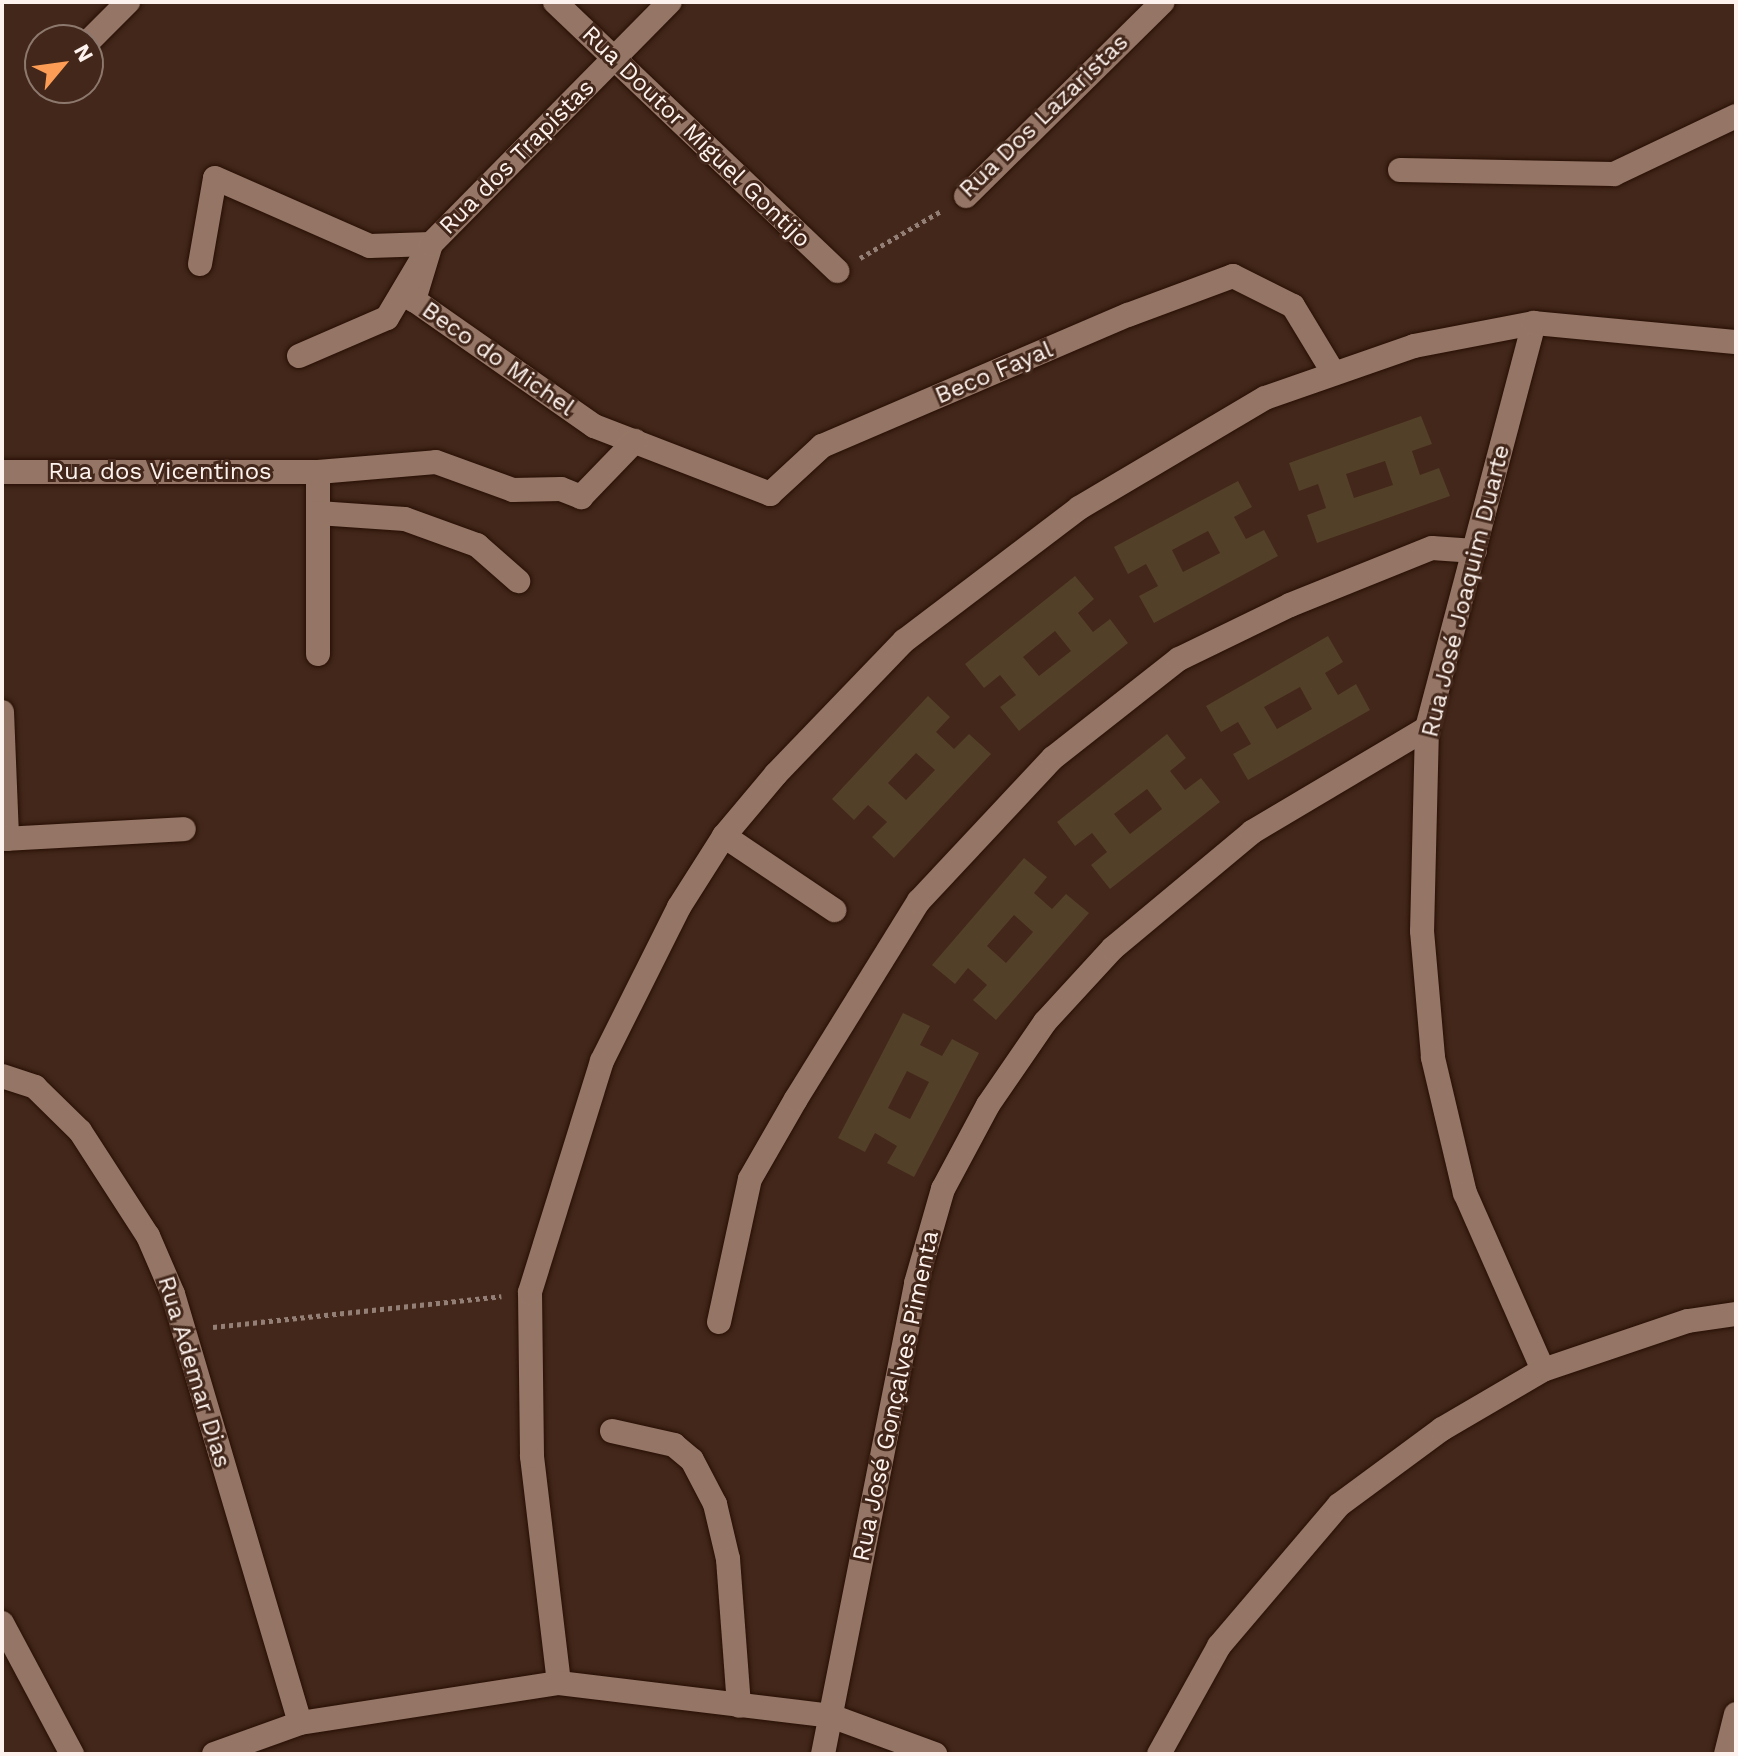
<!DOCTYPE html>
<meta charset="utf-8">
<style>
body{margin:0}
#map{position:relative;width:1738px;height:1756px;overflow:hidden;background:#42271a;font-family:"Work Sans",sans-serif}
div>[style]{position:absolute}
.building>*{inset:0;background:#534028}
.path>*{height:5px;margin-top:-2.5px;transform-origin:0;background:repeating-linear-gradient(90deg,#937f76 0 4px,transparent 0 8px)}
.roads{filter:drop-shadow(0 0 2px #270f04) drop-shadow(0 0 2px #270f04)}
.minor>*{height:24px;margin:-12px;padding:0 12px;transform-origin:12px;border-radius:12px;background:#957666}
span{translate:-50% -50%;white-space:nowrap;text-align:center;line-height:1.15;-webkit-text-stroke:6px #42271a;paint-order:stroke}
.street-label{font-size:24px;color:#fdf2ed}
.frame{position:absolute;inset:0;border:4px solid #fdf2ed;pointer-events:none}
.north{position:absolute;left:24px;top:24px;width:80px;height:80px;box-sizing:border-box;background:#42271a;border:2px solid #8d786e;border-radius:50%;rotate:61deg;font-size:22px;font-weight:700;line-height:32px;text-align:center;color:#fdf2ed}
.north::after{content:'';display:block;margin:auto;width:28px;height:36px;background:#fd9d55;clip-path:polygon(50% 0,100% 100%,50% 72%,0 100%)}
</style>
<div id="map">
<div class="building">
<div style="clip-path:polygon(evenodd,1421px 416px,1432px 444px,1412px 451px,1420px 475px,1439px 468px,1450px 496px,1317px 543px,1307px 515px,1326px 508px,1318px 484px,1299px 491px,1289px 463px,1421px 416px,1385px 461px,1393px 485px,1354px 498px,1346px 474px,1385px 461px)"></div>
<div style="clip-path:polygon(evenodd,1238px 481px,1252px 507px,1234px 517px,1246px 539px,1264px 530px,1278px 556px,1154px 623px,1139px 596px,1158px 586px,1146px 564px,1128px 574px,1114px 547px,1238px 481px,1208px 531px,1220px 553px,1183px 572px,1172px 550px,1208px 531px)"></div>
<div style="clip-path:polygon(evenodd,1075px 576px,1094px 599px,1078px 613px,1093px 632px,1110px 619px,1128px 643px,1019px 731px,1000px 707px,1016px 695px,1000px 675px,984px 688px,965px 664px,1075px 576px,1055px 631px,1071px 651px,1039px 676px,1023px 657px,1055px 631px)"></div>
<div style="clip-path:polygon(evenodd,1328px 636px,1343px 662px,1325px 673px,1338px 695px,1356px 684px,1370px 710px,1248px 780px,1233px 754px,1251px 744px,1238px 722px,1221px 732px,1206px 706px,1328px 636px,1300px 687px,1312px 709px,1277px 729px,1264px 707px,1300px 687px)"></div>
<div style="clip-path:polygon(evenodd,928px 696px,950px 717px,936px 732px,954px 749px,969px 734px,991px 754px,894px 858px,872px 837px,887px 822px,868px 805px,854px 820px,832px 799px,928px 696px,916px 753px,935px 770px,906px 800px,888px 783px,916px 753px)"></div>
<div style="clip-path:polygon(evenodd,1167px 734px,1186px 758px,1170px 771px,1185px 790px,1201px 778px,1220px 802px,1110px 889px,1091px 865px,1107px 852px,1092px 833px,1075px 846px,1057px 822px,1167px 734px,1147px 789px,1162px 809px,1130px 834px,1114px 814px,1147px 789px)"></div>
<div style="clip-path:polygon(evenodd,1024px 858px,1047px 877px,1034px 893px,1052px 909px,1066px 894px,1089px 913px,996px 1020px,973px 1000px,987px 985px,968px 968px,955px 984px,932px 965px,1024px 858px,1014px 915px,1033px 932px,1006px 963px,987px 946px,1014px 915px)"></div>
<div style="clip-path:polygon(evenodd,903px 1013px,930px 1026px,920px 1045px,942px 1056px,952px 1039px,979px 1053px,914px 1177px,887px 1163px,897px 1146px,875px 1133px,865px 1152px,838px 1138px,903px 1013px,907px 1071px,929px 1082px,910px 1119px,888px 1108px,907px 1071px)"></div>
</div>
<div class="path">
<div style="left:860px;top:258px;width:94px;rotate:-30.1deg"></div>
<div style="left:213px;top:1327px;width:290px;rotate:-6.1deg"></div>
</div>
<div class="roads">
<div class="minor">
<div style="left:555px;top:2px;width:390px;rotate:43.6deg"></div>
<div style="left:90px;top:40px;width:54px;rotate:-45deg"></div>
<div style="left:1400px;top:170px;width:214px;rotate:1.1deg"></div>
<div style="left:1614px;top:174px;width:135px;rotate:-25.4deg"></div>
<div style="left:966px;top:196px;width:276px;rotate:-44.6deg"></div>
<div style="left:431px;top:244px;width:59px;rotate:106.9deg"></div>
<div style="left:414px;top:300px;width:220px;rotate:35deg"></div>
<div style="left:594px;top:426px;width:189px;rotate:21.1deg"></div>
<div style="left:770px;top:494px;width:71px;rotate:-42.7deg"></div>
<div style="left:822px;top:446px;width:333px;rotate:-23.2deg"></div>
<div style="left:1128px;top:315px;width:112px;rotate:-20.4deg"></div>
<div style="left:1233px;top:276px;width:67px;rotate:26.6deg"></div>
<div style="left:1293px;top:306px;width:77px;rotate:58.8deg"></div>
<div style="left:200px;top:264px;width:87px;rotate:-80.1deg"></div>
<div style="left:215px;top:178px;width:169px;rotate:23.7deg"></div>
<div style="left:370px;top:246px;width:61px;rotate:-1.9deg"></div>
<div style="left:1534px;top:323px;width:419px;rotate:104.8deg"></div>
<div style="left:1427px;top:728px;width:203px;rotate:91.4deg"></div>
<div style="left:1422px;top:931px;width:127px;rotate:85deg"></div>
<div style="left:1433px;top:1058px;width:139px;rotate:76.7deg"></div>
<div style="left:1465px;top:1193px;width:193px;rotate:66.2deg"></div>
<div style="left:299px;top:356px;width:96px;rotate:-23.4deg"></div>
<div style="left:387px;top:318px;width:86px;rotate:-59.3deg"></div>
<div style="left:431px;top:244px;width:340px;rotate:-45.4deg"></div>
<div style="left:2px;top:472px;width:316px"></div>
<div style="left:318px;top:472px;width:118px;rotate:-4.8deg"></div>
<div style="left:436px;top:462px;width:82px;rotate:20deg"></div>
<div style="left:513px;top:490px;width:48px;rotate:-1.2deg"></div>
<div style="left:561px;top:489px;width:22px;rotate:22deg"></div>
<div style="left:581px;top:497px;width:78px;rotate:-46deg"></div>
<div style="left:318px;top:472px;width:182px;rotate:90deg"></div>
<div style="left:318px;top:513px;width:87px;rotate:3.9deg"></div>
<div style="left:405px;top:519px;width:77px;rotate:19.9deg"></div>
<div style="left:477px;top:545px;width:55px;rotate:41.3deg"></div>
<div style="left:2px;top:712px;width:127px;rotate:87.7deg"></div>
<div style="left:724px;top:836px;width:133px;rotate:33.9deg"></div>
<div style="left:2px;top:839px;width:182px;rotate:-3.1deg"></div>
<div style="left:2px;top:1076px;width:35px;rotate:18deg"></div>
<div style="left:35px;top:1087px;width:63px;rotate:44.4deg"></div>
<div style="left:80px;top:1131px;width:125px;rotate:57.1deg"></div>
<div style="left:148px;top:1236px;width:63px;rotate:66.7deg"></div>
<div style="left:173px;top:1294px;width:447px;rotate:73.5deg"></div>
<div style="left:719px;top:1322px;width:146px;rotate:-77.8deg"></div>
<div style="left:750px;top:1179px;width:92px;rotate:-60.1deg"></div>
<div style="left:796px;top:1099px;width:233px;rotate:-58.2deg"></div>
<div style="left:919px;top:901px;width:196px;rotate:-46.9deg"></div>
<div style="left:1053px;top:758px;width:160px;rotate:-38.2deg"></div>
<div style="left:1179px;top:659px;width:123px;rotate:-25.9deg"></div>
<div style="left:1290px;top:605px;width:153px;rotate:-21.9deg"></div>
<div style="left:1432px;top:548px;width:43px;rotate:4deg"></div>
<div style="left:612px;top:1431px;width:64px;rotate:12.7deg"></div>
<div style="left:674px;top:1445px;width:23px;rotate:40deg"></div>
<div style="left:692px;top:1460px;width:50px;rotate:62.4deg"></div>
<div style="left:715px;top:1504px;width:57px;rotate:76.7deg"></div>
<div style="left:728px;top:1559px;width:147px;rotate:85.7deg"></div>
<div style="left:2px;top:1623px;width:149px;rotate:61.9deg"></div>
<div style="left:559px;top:1683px;width:229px;rotate:-96.8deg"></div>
<div style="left:532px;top:1456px;width:164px;rotate:-90.7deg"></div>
<div style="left:530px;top:1292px;width:242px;rotate:-72.7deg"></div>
<div style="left:602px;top:1061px;width:172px;rotate:-63.4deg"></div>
<div style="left:679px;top:907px;width:84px;rotate:-57.6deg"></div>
<div style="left:724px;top:836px;width:81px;rotate:-50deg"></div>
<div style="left:776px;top:774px;width:185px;rotate:-46.1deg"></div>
<div style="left:904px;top:641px;width:220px;rotate:-37.2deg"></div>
<div style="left:1079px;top:508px;width:216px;rotate:-30.6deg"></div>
<div style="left:1265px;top:398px;width:158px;rotate:-19.2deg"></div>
<div style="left:1414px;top:346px;width:122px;rotate:-10.9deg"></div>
<div style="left:1534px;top:323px;width:203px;rotate:5.4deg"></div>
<div style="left:214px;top:1754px;width:91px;rotate:-19.8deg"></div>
<div style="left:300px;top:1723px;width:262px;rotate:-8.8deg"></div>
<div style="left:559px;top:1683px;width:274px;rotate:6.9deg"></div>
<div style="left:831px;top:1716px;width:111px;rotate:20.1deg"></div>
<div style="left:823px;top:1754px;width:480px;rotate:-78.8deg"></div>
<div style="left:916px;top:1283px;width:98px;rotate:-74deg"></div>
<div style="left:943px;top:1189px;width:95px;rotate:-61.8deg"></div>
<div style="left:988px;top:1105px;width:101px;rotate:-55.5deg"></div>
<div style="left:1045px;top:1022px;width:100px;rotate:-47.4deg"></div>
<div style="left:1113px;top:948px;width:181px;rotate:-39.8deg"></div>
<div style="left:1252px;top:832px;width:204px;rotate:-30.7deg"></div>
<div style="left:1159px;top:1754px;width:124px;rotate:-60.9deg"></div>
<div style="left:1219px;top:1646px;width:185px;rotate:-49.6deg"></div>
<div style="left:1339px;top:1505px;width:128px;rotate:-36.4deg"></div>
<div style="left:1442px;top:1429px;width:117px;rotate:-30.3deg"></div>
<div style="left:1543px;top:1370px;width:153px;rotate:-18.7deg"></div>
<div style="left:1688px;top:1321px;width:49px;rotate:-8.3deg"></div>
<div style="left:1726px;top:1754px;width:41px;rotate:-76deg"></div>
</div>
</div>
<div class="street-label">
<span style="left:1044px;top:116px;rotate:-44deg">Rua Dos Lazaristas</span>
<span style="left:696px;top:137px;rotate:44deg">Rua Doutor Miguel Gontijo</span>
<span style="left:517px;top:157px;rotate:-45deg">Rua dos Trapistas</span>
<span style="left:498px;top:359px;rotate:35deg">Beco do Michel</span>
<span style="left:994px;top:373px;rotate:-23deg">Beco Fayal</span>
<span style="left:160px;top:472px">Rua dos Vicentinos</span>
<span style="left:1466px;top:591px;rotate:-76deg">Rua José Joaquim Duarte</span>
<span style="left:194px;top:1372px;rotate:73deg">Rua Ademar Dias</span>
<span style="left:896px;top:1396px;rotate:-78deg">Rua José Gonçalves Pimenta</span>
</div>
<div class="frame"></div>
<div class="north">N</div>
</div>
